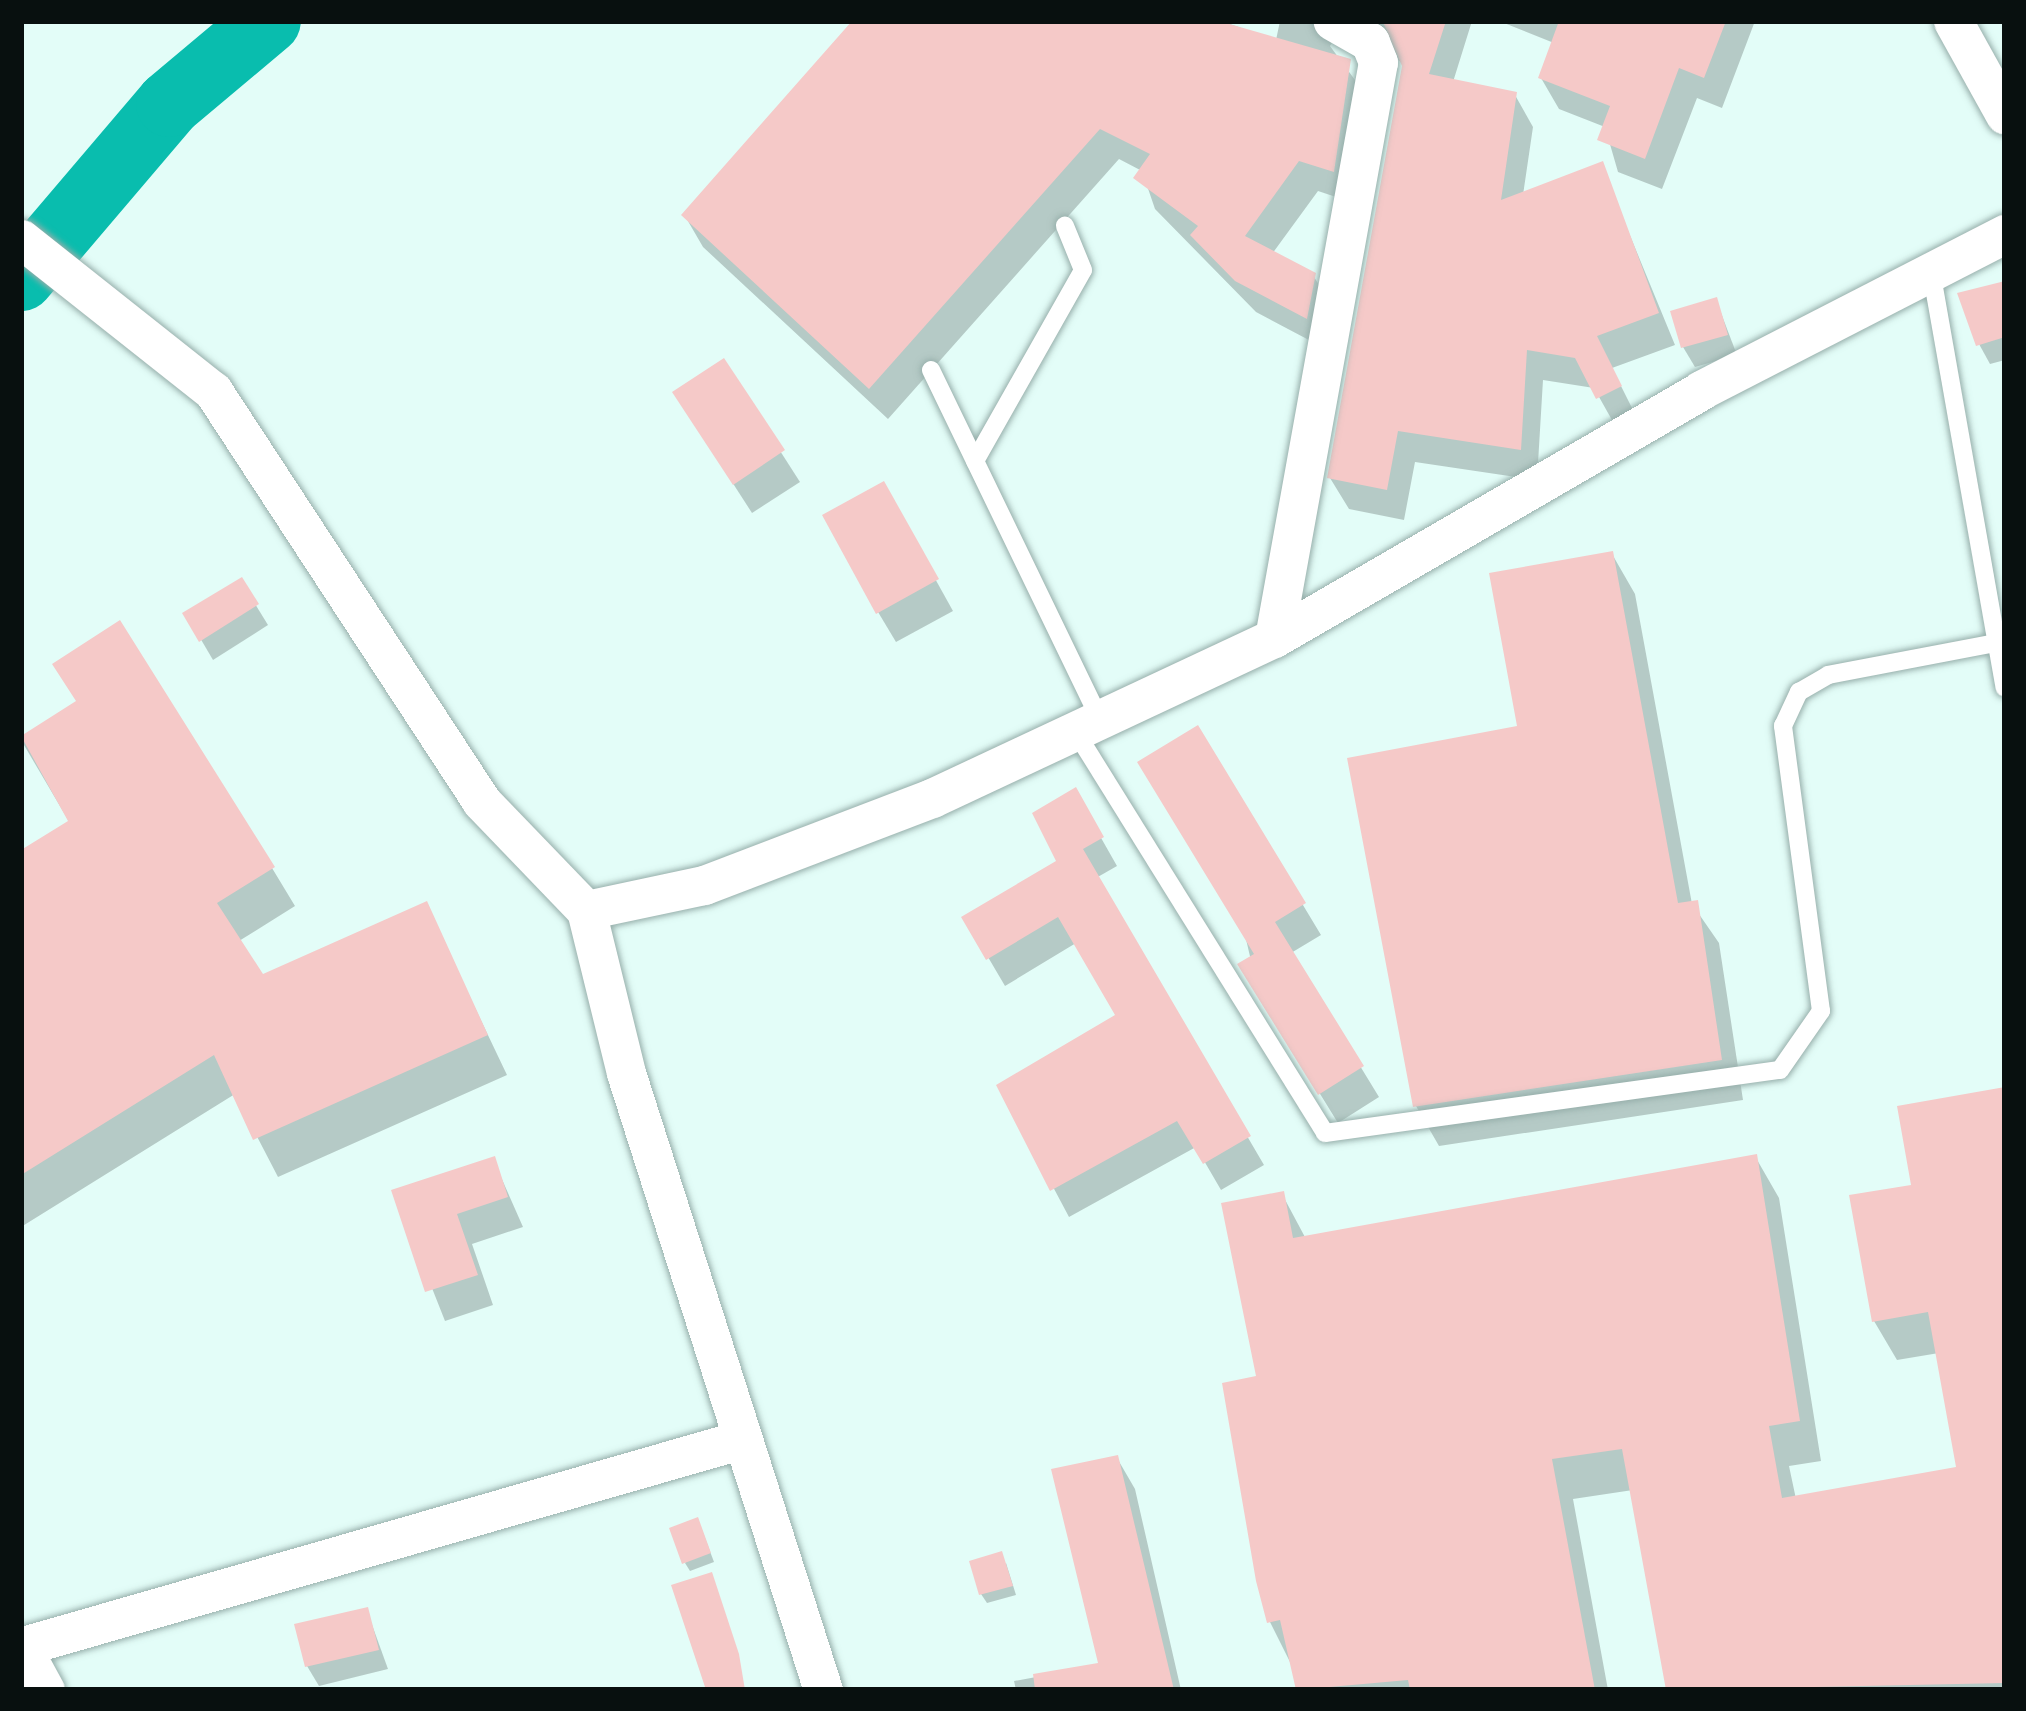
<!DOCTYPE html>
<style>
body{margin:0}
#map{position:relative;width:2026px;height:1711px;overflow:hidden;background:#e3fdf8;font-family:Raleway,sans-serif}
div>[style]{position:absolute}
.shadow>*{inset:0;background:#0003}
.river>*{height:66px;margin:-33px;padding:0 33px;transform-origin:33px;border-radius:33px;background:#09bdae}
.building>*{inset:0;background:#f5c9c8}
.roads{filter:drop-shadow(0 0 3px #97afab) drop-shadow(0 0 3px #97afab)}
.service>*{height:18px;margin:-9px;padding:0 9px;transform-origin:9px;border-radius:9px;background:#fff}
.minor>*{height:39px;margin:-19.5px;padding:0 19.5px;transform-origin:19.5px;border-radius:19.5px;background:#fff}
span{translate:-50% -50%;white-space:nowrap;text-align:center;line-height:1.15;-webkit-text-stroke:10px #fff;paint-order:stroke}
.frame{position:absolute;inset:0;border:24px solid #08100f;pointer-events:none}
</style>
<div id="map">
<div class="shadow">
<div style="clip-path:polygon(858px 21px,1221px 21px,1276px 40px,1280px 21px,1472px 21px,1453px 82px,1515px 95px,1533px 127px,1523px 195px,1601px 165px,1675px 345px,1612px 368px,1637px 418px,1617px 429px,1594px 388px,1543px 380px,1537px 480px,1415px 462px,1404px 520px,1349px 509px,1330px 478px,1405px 66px,1365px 31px,1340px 30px,1330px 46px,1369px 99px,1351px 202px,1318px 191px,1272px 254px,1313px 275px,1332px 307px,1324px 348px,1256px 312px,1155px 209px,1142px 171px,1119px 159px,888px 419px,703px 247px,685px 216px)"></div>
<div style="clip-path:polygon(1499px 21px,1755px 21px,1722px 108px,1697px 98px,1662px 189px,1618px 172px,1605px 127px,1559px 109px,1541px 78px,1554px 43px)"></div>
<div style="clip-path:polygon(2005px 284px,2005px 360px,1990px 364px,1979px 344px)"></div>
<div style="clip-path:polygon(1716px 300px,1737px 355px,1695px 367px,1683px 347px)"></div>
<div style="clip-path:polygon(723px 362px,800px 482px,752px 513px,694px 423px)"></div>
<div style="clip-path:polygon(883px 485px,953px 611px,896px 642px,878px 612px)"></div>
<div style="clip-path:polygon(1612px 554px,1635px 594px,1692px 904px,1719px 943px,1743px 1100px,1439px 1146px,1416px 1106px,1521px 728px)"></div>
<div style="clip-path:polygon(241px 581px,268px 625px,213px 660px,186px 614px)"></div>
<div style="clip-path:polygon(78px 703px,272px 868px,295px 906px,239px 941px,262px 978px,426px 905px,507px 1075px,278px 1177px,235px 1094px,21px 1227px,21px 854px,70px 823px,21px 740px)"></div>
<div style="clip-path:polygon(1197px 729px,1321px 935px,1291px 953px,1379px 1097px,1338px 1123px,1259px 995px)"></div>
<div style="clip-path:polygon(1075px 792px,1117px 866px,1096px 878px,1264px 1165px,1221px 1190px,1196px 1147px,1069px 1217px,1000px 1087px,1119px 1017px,1076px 943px,1005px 986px,965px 918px,1060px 862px)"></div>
<div style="clip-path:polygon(2005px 1090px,2005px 1690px,1671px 1690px,1633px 1490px,1573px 1499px,1608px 1690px,1304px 1690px,1270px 1622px,1259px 1378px,1282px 1194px,1306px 1239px,1756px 1158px,1779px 1198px,1821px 1461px,1789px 1466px,1796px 1499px,1959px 1470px,1939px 1353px,1897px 1360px,1874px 1321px,1914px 1187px)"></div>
<div style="clip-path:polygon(493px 1159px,523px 1227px,472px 1244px,493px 1305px,445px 1321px,394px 1192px)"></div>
<div style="clip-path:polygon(1117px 1458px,1135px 1489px,1181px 1690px,1016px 1690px,1014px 1681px,1101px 1665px)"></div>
<div style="clip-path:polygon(702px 1530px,714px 1562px,690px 1571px,685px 1563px)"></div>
<div style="clip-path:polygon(1006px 1563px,1016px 1595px,987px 1603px,981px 1594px)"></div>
<div style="clip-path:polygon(367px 1611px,388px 1669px,319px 1686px,307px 1666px)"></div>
</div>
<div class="river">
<div style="left:21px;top:278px;width:228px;rotate:-49.6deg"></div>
<div style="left:169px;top:104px;width:129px;rotate:-40deg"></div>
</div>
<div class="building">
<div style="clip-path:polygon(852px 21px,1219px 21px,1351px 59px,1334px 172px,1299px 161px,1245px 236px,1316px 273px,1307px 319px,1235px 281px,1190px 235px,1198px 226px,1133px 178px,1150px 154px,1100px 129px,869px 389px,681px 215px)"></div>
<div style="clip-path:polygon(1446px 21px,1429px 74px,1517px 92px,1501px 200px,1603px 161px,1659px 313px,1597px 336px,1622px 386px,1596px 399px,1575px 358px,1527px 350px,1521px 450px,1398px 431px,1387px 490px,1327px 478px,1402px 66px,1383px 22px)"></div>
<div style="clip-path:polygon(1559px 21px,1726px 21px,1704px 78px,1679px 68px,1645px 159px,1597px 140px,1610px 106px,1538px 78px)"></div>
<div style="clip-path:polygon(2005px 281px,2005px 337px,1976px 346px,1957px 293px)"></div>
<div style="clip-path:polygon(1717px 297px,1728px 335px,1681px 348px,1670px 311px)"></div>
<div style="clip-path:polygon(724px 358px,785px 450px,733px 485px,672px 392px)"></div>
<div style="clip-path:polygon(884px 481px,939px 579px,876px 614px,822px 515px)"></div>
<div style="clip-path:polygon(1613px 551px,1678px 903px,1698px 900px,1722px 1060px,1413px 1107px,1347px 758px,1517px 726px,1489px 573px)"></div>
<div style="clip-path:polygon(242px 577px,259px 604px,199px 642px,182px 613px)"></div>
<div style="clip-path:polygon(120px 620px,275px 867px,217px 903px,263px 974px,427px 901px,488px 1035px,253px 1140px,214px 1055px,21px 1175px,21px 850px,68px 821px,21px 736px,76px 701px,52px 664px)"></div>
<div style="clip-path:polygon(1198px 725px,1306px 903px,1275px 922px,1364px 1066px,1318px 1095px,1237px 964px,1254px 954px,1137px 762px)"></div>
<div style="clip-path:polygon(1076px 787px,1104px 837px,1083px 849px,1251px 1136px,1203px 1164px,1177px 1121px,1050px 1191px,996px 1085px,1115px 1015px,1058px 917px,986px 960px,961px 917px,1056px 861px,1032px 813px)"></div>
<div style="clip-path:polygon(2005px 1087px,2005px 1683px,1666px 1690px,1622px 1449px,1552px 1459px,1595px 1690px,1410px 1690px,1408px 1680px,1296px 1690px,1280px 1620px,1267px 1623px,1256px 1581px,1222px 1383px,1256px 1376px,1221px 1203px,1284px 1191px,1293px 1238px,1757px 1154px,1800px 1421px,1769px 1426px,1782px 1498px,1956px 1467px,1928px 1312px,1872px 1322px,1849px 1195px,1911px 1185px,1897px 1106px)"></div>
<div style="clip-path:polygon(495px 1156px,508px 1197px,457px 1214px,478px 1275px,425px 1292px,391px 1190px)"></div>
<div style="clip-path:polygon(1118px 1455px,1174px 1690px,1035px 1690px,1033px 1674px,1098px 1663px,1051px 1469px)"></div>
<div style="clip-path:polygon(698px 1517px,711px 1553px,682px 1564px,669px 1528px)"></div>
<div style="clip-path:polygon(1002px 1551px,1013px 1586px,979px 1595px,969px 1561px)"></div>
<div style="clip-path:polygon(712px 1572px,739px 1654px,745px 1690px,706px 1690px,671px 1585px)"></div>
<div style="clip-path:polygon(368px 1607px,379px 1650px,305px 1667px,294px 1624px)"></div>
</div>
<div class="roads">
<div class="service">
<div style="left:1932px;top:276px;width:418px;rotate:80deg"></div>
<div style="left:931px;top:370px;width:388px;rotate:64.2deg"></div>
<div style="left:975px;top:461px;width:219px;rotate:-60.5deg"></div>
<div style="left:1083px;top:270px;width:48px;rotate:-112.2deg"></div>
<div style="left:1075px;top:731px;width:473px;rotate:58.1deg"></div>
<div style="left:1325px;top:1133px;width:459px;rotate:-7.9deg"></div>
<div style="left:1780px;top:1070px;width:72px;rotate:-55.2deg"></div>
<div style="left:1821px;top:1011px;width:288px;rotate:-97.6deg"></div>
<div style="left:1783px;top:726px;width:38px;rotate:-65deg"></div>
<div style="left:1799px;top:692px;width:34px;rotate:-30deg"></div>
<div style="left:1828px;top:675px;width:171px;rotate:-10.8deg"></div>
</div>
<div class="minor">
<div style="left:1953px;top:21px;width:107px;rotate:61deg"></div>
<div style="left:21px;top:239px;width:245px;rotate:38.4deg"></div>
<div style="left:213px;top:391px;width:490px;rotate:56.8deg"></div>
<div style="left:481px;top:801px;width:151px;rotate:46.1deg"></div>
<div style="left:586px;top:910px;width:168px;rotate:76.2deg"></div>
<div style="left:626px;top:1073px;width:648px;rotate:72.29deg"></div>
<div style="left:1274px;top:638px;width:585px;rotate:-79.77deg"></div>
<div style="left:1378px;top:62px;width:22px;rotate:-112deg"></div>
<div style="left:1370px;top:42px;width:43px;rotate:-150.4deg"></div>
<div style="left:586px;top:910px;width:121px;rotate:-12deg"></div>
<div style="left:704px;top:885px;width:244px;rotate:-20.9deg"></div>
<div style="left:932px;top:798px;width:378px;rotate:-25.1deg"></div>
<div style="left:1274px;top:638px;width:494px;rotate:-30.1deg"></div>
<div style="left:1701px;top:390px;width:342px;rotate:-27.2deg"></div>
<div style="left:21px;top:1646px;width:50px;rotate:61.4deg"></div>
<div style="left:23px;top:1646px;width:749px;rotate:-16.04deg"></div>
</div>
</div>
<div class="frame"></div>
</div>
